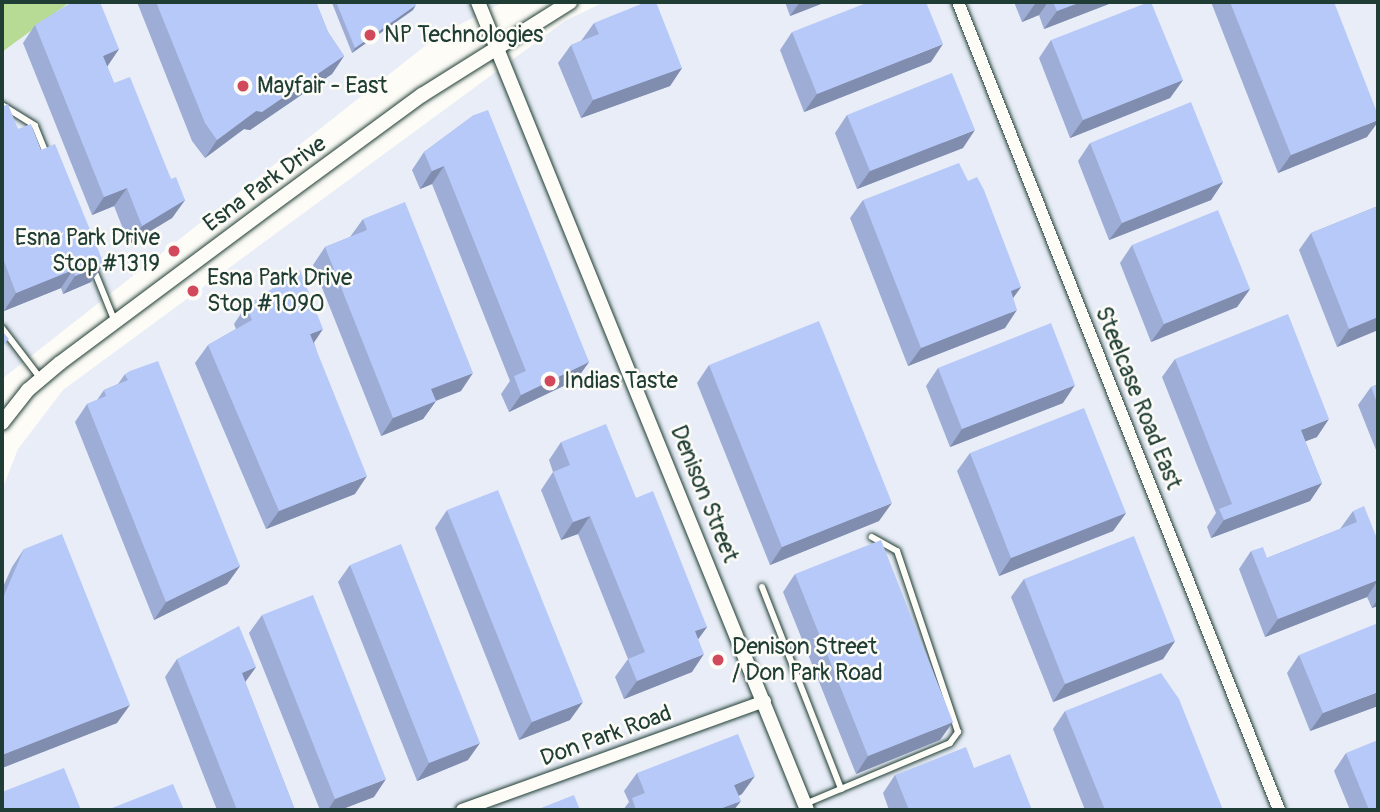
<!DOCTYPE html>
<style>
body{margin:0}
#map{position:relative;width:1380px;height:812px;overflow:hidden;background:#fdfcf7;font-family:Pangolin,sans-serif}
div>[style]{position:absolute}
.built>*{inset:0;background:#e8edf7}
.green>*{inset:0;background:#b7db95}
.roads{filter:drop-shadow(0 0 2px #1f3d34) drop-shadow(0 0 2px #1f3d34)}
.service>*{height:6px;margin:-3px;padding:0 3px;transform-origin:3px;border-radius:3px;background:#fdfcf7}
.minor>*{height:12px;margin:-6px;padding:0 6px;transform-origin:6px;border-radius:6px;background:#fdfcf7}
.tertiary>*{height:14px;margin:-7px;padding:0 7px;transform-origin:7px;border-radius:7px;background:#fdfcf7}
.wall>*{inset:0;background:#9dadd5}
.shaded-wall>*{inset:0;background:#808dae}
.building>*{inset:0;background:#b7c9f8}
.dots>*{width:19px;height:19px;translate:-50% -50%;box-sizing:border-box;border:4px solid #fdfcf7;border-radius:50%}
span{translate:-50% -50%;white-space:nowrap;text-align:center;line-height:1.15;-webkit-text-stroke:5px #fdfcf7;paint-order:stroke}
.poi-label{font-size:23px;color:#1f3d34}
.left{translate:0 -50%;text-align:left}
.right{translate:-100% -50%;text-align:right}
.street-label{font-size:23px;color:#1f3d34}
.frame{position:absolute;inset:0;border:4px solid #1f3d34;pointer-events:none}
</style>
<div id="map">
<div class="built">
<div style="clip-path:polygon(2px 2px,504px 2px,439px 35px,2px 379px)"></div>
<div style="clip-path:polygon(604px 2px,1378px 2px,1378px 810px,2px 810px,2px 490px,18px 449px,63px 390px,565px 21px)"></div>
</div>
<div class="green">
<div style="clip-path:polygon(2px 2px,70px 2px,2px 52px)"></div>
</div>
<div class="roads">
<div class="service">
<div style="left:2px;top:105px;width:39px;rotate:32deg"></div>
<div style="left:35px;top:126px;width:29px;rotate:68deg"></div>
<div style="left:94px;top:270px;width:56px;rotate:68deg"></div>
<div style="left:2px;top:328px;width:64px;rotate:52.6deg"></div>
<div style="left:762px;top:587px;width:217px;rotate:68.6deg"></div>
<div style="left:805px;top:804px;width:157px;rotate:-22.8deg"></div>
<div style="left:950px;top:743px;width:14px;rotate:-54deg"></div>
<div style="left:958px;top:732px;width:191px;rotate:-108.6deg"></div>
<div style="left:897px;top:551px;width:29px;rotate:-151deg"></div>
</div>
<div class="minor">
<div style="left:958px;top:2px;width:869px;rotate:68.33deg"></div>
<div style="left:462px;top:810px;width:322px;rotate:-19.8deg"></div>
</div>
<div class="tertiary">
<div style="left:478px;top:2px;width:872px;rotate:67.84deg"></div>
<div style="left:2px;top:423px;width:42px;rotate:-51.8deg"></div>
<div style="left:28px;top:390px;width:42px;rotate:-40.2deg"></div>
<div style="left:60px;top:363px;width:264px;rotate:-36.7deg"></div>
<div style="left:272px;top:205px;width:186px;rotate:-36.3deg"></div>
<div style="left:422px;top:95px;width:175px;rotate:-32.1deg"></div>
</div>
</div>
<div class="wall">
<div style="clip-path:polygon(137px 2px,316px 2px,328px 32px,344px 56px,332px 74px,250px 130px,244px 129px,205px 158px,192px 141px)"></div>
<div style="clip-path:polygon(333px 2px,414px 2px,413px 10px,352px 53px,332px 3px)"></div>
<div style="clip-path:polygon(785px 2px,826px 2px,790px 16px)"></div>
<div style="clip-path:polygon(1014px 2px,1114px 2px,1044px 29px,1039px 15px,1022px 22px)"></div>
<div style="clip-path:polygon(1211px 2px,1334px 2px,1367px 137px,1278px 173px)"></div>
<div style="clip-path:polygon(594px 23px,682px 68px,670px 86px,581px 118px,558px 63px,571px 45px,581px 41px)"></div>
<div style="clip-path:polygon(35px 25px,119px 49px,107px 66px,114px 83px,171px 179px,185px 200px,172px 218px,129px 244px,114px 206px,92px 215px,23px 43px)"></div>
<div style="clip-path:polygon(792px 32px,931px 62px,804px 112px,780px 50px)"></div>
<div style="clip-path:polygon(1051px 40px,1183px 80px,1170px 98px,1070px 138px,1039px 58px)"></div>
<div style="clip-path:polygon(2px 107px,18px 129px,91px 282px,63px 294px,61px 288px,4px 311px,2px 307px)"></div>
<div style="clip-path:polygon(474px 115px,589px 362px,576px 380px,509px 412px,501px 394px,510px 381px,432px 184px,420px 189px,412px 170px,424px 152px)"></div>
<div style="clip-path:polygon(847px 115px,963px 148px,857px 189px,835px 133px)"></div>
<div style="clip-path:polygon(1090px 143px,1223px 182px,1211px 200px,1109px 240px,1078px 161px)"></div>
<div style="clip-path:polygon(863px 200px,1021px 287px,1013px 298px,1005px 328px,908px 366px,850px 218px)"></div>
<div style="clip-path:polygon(1378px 206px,1378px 330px,1337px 347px,1299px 250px,1311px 233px)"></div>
<div style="clip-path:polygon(363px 219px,461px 391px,436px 401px,423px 419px,381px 436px,313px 265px,325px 247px,350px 237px)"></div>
<div style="clip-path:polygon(1132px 245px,1250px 289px,1237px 307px,1151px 342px,1120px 263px)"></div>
<div style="clip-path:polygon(246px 306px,314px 342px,355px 494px,266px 529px,195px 363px,208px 345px,236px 329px,234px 324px)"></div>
<div style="clip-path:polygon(1175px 359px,1317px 437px,1305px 441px,1322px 483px,1310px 501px,1211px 538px,1207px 527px,1216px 513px,1162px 377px)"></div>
<div style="clip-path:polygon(709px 365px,879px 521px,770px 565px,697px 383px)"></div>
<div style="clip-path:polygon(938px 368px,1063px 403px,950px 447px,926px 386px)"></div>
<div style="clip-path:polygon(125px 374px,240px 566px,227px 584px,154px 620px,75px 422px,87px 404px,97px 400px,104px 390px,118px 384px)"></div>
<div style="clip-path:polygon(1378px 384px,1378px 455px,1358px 405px,1371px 387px)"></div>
<div style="clip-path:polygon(561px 442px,636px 498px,707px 627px,698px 639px,692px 672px,624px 699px,615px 677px,628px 659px,578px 534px,561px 540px,541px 490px,553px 472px,549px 460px)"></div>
<div style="clip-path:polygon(970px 453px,1126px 513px,1113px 531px,999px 576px,957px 471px)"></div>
<div style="clip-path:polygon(447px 510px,570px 720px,519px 740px,435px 528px)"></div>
<div style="clip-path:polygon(1353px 511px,1378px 541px,1378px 606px,1372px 608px,1367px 597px,1265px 637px,1239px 569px,1251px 551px,1267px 558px,1340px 529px)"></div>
<div style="clip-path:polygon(24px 549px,117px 723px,2px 768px,2px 589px,12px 567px)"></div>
<div style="clip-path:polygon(350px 565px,468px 760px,417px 781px,338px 582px)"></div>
<div style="clip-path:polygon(795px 574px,940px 740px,856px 774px,783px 592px)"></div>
<div style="clip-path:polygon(1024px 579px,1175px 641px,1163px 659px,1053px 702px,1011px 597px)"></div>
<div style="clip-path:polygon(262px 615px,374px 797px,340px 810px,320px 810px,249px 633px)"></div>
<div style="clip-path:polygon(1299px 655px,1378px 706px,1310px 731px,1287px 673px)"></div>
<div style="clip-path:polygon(177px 659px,256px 667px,245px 682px,295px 810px,217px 810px,165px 677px)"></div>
<div style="clip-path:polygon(1065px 711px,1223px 810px,1085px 810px,1053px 729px)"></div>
<div style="clip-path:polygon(1346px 753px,1378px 810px,1350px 810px,1334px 771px)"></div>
<div style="clip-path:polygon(974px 768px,1032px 810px,889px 810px,883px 793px,895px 775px)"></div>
<div style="clip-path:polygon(637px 773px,742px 794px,739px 796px,734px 810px,623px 810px,629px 802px,624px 791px)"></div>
</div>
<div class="shaded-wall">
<div style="clip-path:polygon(800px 2px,826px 2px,790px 16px)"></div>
<div style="clip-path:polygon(1039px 2px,1048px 2px,1039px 15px,1022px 22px,1035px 4px)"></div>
<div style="clip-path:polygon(1081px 2px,1114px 2px,1044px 29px,1057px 11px)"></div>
<div style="clip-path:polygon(416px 5px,413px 10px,352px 53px,355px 48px)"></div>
<div style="clip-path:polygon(943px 44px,931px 62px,804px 112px,817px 94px)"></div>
<div style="clip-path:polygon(119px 49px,107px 67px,103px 56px)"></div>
<div style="clip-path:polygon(344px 56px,332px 74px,250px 130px,244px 129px,205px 158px,217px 140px,256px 111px)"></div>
<div style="clip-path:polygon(682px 68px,670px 86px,581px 118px,593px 100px)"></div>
<div style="clip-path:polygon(1183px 80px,1170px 98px,1070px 138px,1083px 120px)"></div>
<div style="clip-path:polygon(1378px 120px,1378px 122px,1367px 137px,1278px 173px,1291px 155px)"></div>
<div style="clip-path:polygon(975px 130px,963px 148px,857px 189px,870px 171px)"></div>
<div style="clip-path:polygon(444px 166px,432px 184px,420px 189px,432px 171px)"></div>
<div style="clip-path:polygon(1223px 182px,1211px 200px,1109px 240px,1122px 223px)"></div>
<div style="clip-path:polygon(127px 188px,114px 206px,92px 215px,104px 197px)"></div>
<div style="clip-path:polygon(185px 200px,172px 218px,129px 244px,142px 226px)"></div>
<div style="clip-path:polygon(104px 264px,91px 282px,63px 294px,75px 276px)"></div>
<div style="clip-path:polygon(73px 270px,61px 288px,4px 311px,16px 293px)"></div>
<div style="clip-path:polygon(1021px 287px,1008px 305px,1011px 291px)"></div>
<div style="clip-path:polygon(1250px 289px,1237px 307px,1151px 342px,1164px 324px)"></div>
<div style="clip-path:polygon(1017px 310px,1005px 328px,908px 366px,921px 348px)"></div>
<div style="clip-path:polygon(1378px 317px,1378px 330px,1337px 347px,1349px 329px)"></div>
<div style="clip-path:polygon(323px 329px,311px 347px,310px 334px)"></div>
<div style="clip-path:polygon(589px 362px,576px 380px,509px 412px,521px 395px)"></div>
<div style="clip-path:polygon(473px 373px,461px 391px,419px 407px,431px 389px)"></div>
<div style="clip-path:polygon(1075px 385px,1063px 403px,950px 447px,962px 429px)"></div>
<div style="clip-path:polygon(436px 401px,423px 419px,381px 436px,393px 418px)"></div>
<div style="clip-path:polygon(1329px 419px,1317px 437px,1288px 448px,1301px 430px)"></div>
<div style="clip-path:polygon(367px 476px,355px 494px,266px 529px,279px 511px)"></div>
<div style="clip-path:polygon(1322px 483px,1310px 501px,1211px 538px,1224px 520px)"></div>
<div style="clip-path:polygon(892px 503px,879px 521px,770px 565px,782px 547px)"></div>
<div style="clip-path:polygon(1126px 513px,1113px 531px,999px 576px,1011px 558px)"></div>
<div style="clip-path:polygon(590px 516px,578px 534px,561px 540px,573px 522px)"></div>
<div style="clip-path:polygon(240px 566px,227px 584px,154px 620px,166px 602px)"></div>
<div style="clip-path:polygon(1378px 580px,1367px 597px,1265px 637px,1278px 619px)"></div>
<div style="clip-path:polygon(1378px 599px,1378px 606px,1372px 608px)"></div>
<div style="clip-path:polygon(707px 627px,694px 645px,695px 631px)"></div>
<div style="clip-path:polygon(1175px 641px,1163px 659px,1053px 702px,1065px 684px)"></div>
<div style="clip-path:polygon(704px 654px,692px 672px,624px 699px,637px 681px)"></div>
<div style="clip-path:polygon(256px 667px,243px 685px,242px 673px)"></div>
<div style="clip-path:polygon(1378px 692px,1378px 706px,1310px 731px,1323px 713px)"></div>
<div style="clip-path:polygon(583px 702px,570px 720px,519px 740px,532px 722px)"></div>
<div style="clip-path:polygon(130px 705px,117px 723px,2px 768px,2px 755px)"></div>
<div style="clip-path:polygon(953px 722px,940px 740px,856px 774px,868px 756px)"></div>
<div style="clip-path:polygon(480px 743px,468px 760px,417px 781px,429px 763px)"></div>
<div style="clip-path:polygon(755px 776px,742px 794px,722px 802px,734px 785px)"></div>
<div style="clip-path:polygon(386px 779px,374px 797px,340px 810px,328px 810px,335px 799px)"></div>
<div style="clip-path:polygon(741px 801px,734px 810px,717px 810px)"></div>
</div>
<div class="building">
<div style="clip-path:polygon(72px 2px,100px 2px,119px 49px,103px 56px,114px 83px,130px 77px,171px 179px,176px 177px,185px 200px,142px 226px,127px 188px,104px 197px,35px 25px)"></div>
<div style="clip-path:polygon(156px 2px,316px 2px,328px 32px,344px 56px,262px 112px,256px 111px,217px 140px,205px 123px)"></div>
<div style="clip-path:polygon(336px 2px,414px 2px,416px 5px,355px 48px)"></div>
<div style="clip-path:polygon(646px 2px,656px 2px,682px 68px,593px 100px,571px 45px,599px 34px,594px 23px)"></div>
<div style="clip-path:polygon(869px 2px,926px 2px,943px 44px,817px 94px,792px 32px)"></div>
<div style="clip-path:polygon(1053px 2px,1081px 2px,1057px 11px)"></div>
<div style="clip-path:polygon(1149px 2px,1151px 2px,1183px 80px,1083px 120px,1051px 40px)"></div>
<div style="clip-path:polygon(1230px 2px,1334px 2px,1378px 115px,1378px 120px,1291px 155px)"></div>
<div style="clip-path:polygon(952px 73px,975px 130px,870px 171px,847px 115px)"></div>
<div style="clip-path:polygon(1191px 102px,1223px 182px,1122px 223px,1090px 143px)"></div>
<div style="clip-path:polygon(8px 104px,18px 129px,31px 124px,41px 150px,55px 144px,104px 264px,75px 276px,73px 270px,16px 293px,2px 256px,2px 107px)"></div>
<div style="clip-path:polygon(488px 110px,589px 362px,521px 395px,514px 376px,526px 371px,444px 166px,432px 171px,424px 152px,474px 115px)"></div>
<div style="clip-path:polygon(959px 163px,968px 181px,977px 177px,984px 190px,1021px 287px,1011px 291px,1017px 310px,921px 348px,863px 200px)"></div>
<div style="clip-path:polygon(405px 202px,473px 373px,431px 389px,436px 401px,393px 418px,325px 247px,367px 230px,363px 219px)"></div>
<div style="clip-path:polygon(1378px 206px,1378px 317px,1349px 329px,1311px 233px)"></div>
<div style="clip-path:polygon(1218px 210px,1250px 289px,1164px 324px,1132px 245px)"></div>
<div style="clip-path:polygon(300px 270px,323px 329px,310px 334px,367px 476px,279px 511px,208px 345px,252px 320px,246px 306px)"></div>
<div style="clip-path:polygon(1288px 314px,1329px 419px,1301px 430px,1322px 483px,1224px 520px,1219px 509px,1232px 504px,1175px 359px)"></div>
<div style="clip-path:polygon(819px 321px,892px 503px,782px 547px,709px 365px)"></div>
<div style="clip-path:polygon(1051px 323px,1075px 385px,962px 429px,938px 368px)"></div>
<div style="clip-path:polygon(2px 331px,9px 339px,2px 346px)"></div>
<div style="clip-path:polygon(158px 361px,240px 566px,166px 602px,87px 404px,106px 396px,104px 390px,128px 380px,125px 374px,130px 371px)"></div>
<div style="clip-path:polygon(1378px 384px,1378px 405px,1371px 387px)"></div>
<div style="clip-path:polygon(1084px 408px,1126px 513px,1011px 558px,970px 453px)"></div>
<div style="clip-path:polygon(606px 424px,636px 498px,653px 491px,707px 627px,695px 631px,704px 654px,637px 681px,628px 659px,645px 652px,590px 516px,573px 522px,553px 472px,570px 465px,561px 442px)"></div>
<div style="clip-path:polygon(498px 490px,583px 702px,532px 722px,447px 510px)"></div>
<div style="clip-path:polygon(1364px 506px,1378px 541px,1378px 580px,1278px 619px,1251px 551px,1263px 547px,1267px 558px,1357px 522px,1353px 511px)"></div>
<div style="clip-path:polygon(62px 534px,130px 705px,2px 755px,2px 600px,24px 549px)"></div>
<div style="clip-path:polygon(1134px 536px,1175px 641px,1065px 684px,1024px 579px)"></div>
<div style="clip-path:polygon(881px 540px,953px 722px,868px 756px,795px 574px)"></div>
<div style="clip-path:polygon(401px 544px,480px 743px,429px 763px,350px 565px)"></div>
<div style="clip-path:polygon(313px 595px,386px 779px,335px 799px,262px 615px)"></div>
<div style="clip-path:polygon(1378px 623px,1378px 692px,1323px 713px,1299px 655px)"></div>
<div style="clip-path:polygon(239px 626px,256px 667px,242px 673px,295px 810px,237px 810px,177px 659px)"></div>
<div style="clip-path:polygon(1161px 673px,1179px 699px,1223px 810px,1105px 810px,1065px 711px)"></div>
<div style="clip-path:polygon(738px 734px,755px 776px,734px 785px,741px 801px,717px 810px,636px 810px,632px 798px,645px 793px,637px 773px)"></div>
<div style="clip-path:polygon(1378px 740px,1378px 810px,1369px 810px,1346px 753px)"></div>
<div style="clip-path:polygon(966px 747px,974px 768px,1010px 754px,1032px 810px,909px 810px,895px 775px)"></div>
<div style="clip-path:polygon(64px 768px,81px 810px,2px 810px,2px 792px)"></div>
<div style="clip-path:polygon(173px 784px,184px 810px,107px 810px)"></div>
<div style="clip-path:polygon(574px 795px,580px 810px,536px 810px)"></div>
</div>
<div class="dots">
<div style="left:370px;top:35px;background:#d1495b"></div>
<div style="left:243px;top:86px;background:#d1495b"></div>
<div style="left:174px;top:251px;background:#d1495b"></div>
<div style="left:193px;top:291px;background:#d1495b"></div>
<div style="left:550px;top:381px;background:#d1495b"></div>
<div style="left:718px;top:660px;background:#d1495b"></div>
</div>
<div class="poi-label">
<span class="left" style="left:384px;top:35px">NP Technologies</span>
<span class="left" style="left:257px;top:86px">Mayfair - East</span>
<span class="right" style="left:160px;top:251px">Esna Park Drive<br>Stop #1319</span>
<span class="left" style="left:207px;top:291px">Esna Park Drive<br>Stop #1090</span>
<span class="left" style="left:564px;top:381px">Indias Taste</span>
<span class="left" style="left:732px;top:660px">Denison Street<br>/ Don Park Road</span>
</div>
<div class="street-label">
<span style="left:265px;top:184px;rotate:-36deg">Esna Park Drive</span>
<span style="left:1138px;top:398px;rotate:68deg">Steelcase Road East</span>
<span style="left:704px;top:494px;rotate:68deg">Denison Street</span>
<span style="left:606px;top:736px;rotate:-20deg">Don Park Road</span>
</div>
<div class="frame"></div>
</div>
